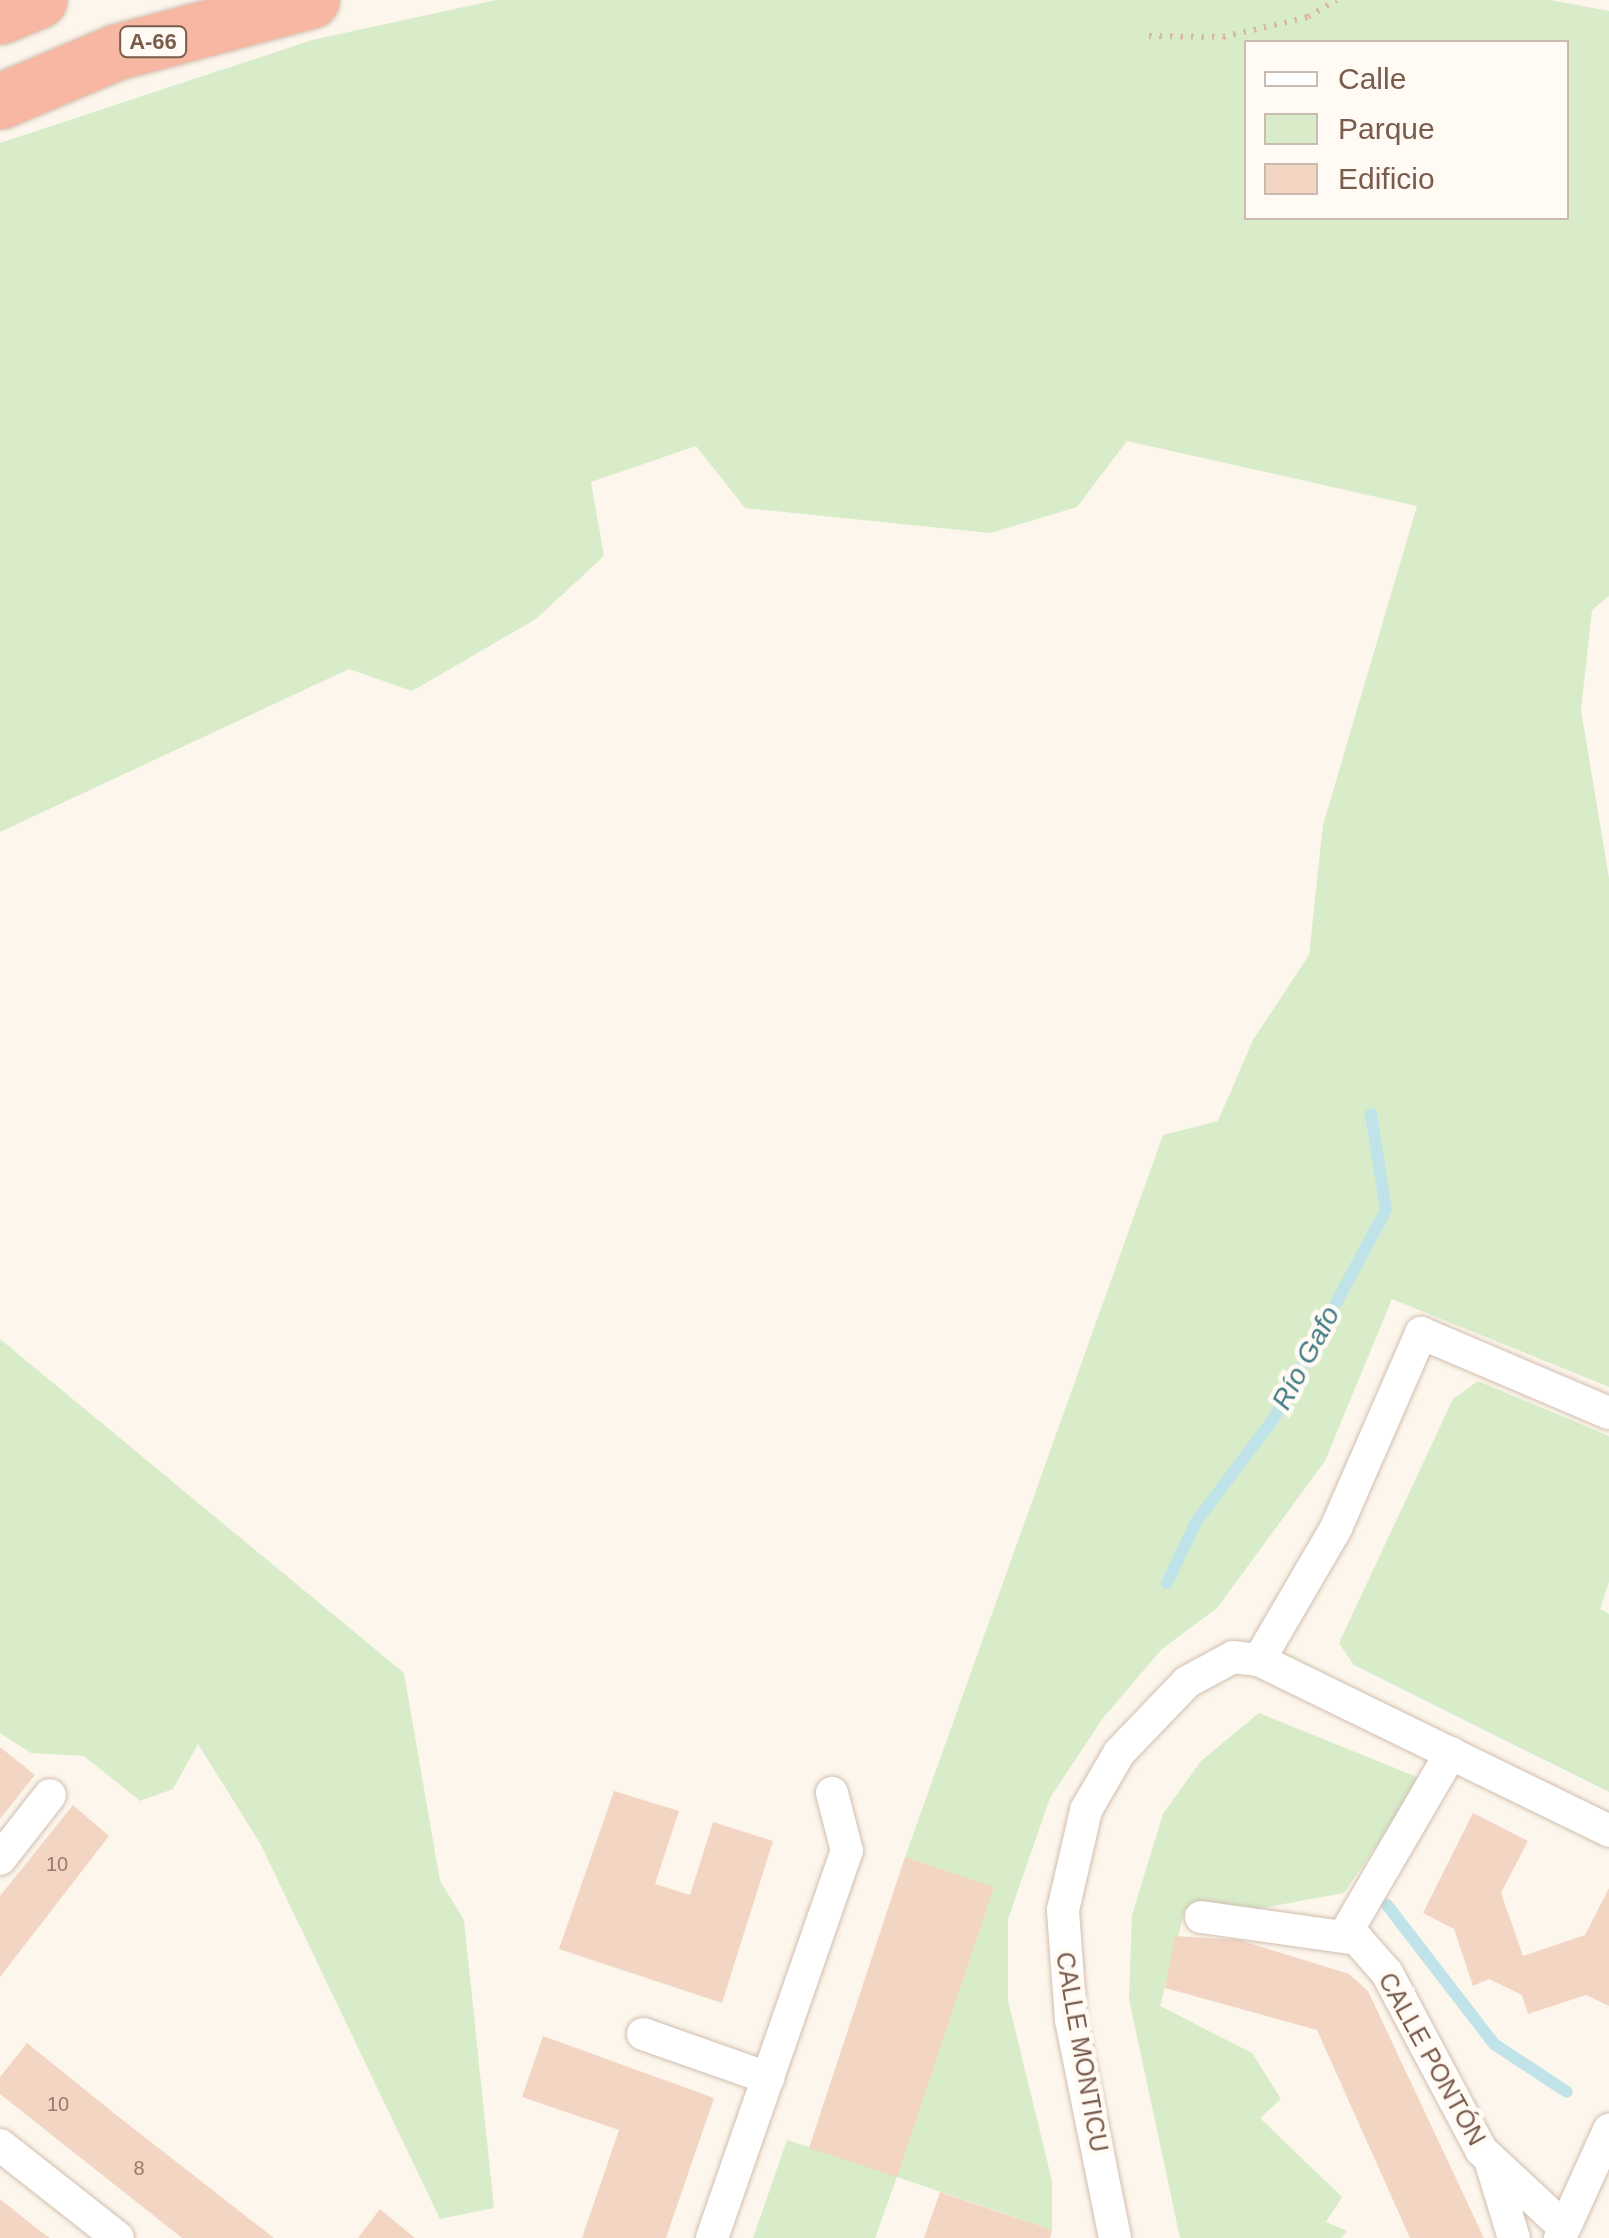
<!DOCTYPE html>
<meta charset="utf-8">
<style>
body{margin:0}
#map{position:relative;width:1609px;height:2238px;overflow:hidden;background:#fdf6ec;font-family:Arial,sans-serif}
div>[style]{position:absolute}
.green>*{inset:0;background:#d8ecc9}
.stream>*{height:12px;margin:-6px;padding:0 6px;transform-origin:6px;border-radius:6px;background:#bfe3e8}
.building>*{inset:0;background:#f3d5c3}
.path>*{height:6px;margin-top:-3px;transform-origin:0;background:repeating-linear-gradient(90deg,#d9b8a5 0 2.5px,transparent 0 10.5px)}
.roads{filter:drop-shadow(0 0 2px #d1beb0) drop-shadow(0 0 2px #d1beb0)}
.minor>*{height:32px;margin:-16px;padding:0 16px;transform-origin:16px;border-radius:16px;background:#fff}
.motorway>*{height:55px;margin:-27.5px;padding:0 27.5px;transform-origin:27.5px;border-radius:27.5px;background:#f7b7a3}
span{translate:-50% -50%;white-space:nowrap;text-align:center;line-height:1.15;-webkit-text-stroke:9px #fffaf3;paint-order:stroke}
.number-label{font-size:20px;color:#987a6a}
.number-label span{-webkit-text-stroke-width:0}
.shield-label span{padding:2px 8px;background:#fffaf3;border:2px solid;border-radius:8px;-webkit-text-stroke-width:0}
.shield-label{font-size:22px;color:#7a5c4d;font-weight:700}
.street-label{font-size:25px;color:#7a5c4d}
.water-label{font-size:28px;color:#437c86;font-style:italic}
.legend{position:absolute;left:1244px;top:40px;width:325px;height:180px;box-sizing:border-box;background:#fffaf3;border:2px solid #cabbb1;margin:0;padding:12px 18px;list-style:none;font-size:30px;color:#7a5c4d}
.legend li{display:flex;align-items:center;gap:20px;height:50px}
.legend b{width:50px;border:2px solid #cabbb1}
</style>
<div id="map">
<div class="green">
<div style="clip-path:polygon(evenodd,496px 0,1550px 0,1609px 11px,1609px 596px,1592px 610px,1581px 710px,1609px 878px,1609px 1387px,1392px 1299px,1325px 1461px,1217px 1608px,1162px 1649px,1103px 1718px,1050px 1798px,1008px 1919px,1008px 2000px,1052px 2181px,1052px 2230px,897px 2177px,875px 2238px,753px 2238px,787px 2140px,897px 2176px,993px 1887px,905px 1857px,1163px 1135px,1218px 1121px,1253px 1040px,1309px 955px,1323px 825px,1417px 506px,1127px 441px,1077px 507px,990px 533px,745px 508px,696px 446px,591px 482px,604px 556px,536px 619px,412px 691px,349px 669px,0 832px,0 143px,312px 40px,496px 0,1246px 42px,1566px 42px,1566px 218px,1246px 218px,1246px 42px)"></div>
<div style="clip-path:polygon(0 1339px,404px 1673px,440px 1881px,464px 1920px,494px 2208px,440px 2219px,260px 1843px,198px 1744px,173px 1789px,140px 1801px,84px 1756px,31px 1753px,0 1733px)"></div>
<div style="clip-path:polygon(1478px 1381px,1609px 1436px,1609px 1582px,1600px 1609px,1609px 1614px,1609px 1792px,1354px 1665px,1339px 1643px,1453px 1399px)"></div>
<div style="clip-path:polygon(1259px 1713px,1422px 1779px,1344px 1893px,1251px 1910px,1185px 1909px,1160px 2006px,1252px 2053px,1281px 2099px,1260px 2118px,1342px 2197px,1326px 2222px,1347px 2231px,1341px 2238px,1180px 2238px,1129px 1999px,1132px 1915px,1163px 1814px,1201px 1761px)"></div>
</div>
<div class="stream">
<div style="left:1167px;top:1583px;width:68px;rotate:-64.6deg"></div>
<div style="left:1196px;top:1522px;width:130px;rotate:-53.1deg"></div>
<div style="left:1274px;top:1418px;width:236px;rotate:-61.7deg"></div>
<div style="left:1386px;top:1210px;width:97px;rotate:-98.9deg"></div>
<div style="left:1387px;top:1905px;width:175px;rotate:52.4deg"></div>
<div style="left:1494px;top:2044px;width:87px;rotate:33.3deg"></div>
</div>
<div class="building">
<div style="clip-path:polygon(0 1747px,35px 1775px,0 1819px)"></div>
<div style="clip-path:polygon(614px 1791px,679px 1811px,655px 1884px,690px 1895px,713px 1822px,773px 1841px,722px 2003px,559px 1949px)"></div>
<div style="clip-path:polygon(73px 1805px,109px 1836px,0 1977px,0 1896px)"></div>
<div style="clip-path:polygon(1473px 1813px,1528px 1841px,1501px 1893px,1523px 1956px,1585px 1935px,1609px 1888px,1609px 2006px,1586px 1995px,1528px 2014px,1522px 1995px,1489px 1979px,1473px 1986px,1454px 1929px,1423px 1913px)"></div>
<div style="clip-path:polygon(905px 1857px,994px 1887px,897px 2177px,809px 2148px)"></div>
<div style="clip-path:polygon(1175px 1936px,1239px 1940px,1349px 1974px,1368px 1991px,1484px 2238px,1410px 2238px,1317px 2030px,1165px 1988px)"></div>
<div style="clip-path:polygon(543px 2036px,714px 2098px,666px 2238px,582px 2238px,619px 2130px,522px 2097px)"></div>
<div style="clip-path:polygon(27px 2043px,115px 2114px,274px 2238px,182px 2238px,0 2094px,0 2077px)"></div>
<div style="clip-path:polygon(940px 2192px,1052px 2230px,1050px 2238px,924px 2238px)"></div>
<div style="clip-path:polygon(0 2199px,40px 2231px,50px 2238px,0 2238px)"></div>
<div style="clip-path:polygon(380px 2209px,415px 2238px,358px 2238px)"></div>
</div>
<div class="path">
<div style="left:1149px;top:36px;width:74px;rotate:0.8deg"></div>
<div style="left:1223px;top:37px;width:87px;rotate:-13.2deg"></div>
<div style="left:1308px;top:17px;width:33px;rotate:-31deg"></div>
</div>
<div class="roads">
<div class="minor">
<div style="left:1259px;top:1660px;width:153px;rotate:-59.7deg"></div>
<div style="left:1336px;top:1528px;width:213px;rotate:-66.4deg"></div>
<div style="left:1421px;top:1333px;width:204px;rotate:23.1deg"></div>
<div style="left:0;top:1859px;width:81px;rotate:-52deg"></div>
<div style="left:1201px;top:1917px;width:158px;rotate:8deg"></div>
<div style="left:1357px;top:1939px;width:45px;rotate:48.6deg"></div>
<div style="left:1387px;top:1973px;width:200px;rotate:62deg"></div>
<div style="left:1481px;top:2150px;width:113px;rotate:42.9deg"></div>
<div style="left:1344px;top:1936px;width:212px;rotate:-59.7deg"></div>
<div style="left:643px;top:2034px;width:133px;rotate:19.4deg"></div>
<div style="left:0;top:2145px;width:150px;rotate:38.2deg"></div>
<div style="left:1491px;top:2163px;width:78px;rotate:73deg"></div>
<div style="left:712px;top:2238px;width:410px;rotate:-70.8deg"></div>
<div style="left:847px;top:1851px;width:60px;rotate:-104.5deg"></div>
<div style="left:1115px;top:2238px;width:222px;rotate:-101.4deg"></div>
<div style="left:1071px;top:2020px;width:110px;rotate:-94.2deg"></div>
<div style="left:1063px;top:1910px;width:103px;rotate:-77deg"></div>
<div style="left:1086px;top:1810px;width:66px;rotate:-59.9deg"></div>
<div style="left:1119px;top:1753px;width:98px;rotate:-46.2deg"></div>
<div style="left:1187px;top:1682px;width:52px;rotate:-28.5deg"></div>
<div style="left:1233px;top:1657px;width:26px;rotate:7deg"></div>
<div style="left:1259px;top:1660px;width:390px;rotate:26deg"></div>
<div style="left:1560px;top:2238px;width:119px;rotate:-65.6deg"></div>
</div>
<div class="motorway">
<div style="left:0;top:16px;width:42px;rotate:-22.3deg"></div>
<div style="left:0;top:101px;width:126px;rotate:-22.9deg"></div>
<div style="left:116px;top:52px;width:202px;rotate:-14.9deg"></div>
</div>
</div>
<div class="number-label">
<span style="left:57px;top:1864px">10</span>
<span style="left:58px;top:2104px">10</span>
<span style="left:139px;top:2168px">8</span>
</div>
<div class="shield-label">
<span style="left:153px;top:42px">A-66</span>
</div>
<div class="street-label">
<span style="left:1082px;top:2052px;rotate:80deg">CALLE MONTICU</span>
<span style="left:1432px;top:2059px;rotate:61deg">CALLE PONTÓN</span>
</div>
<div class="water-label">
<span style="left:1306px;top:1358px;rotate:-62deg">Río Gafo</span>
</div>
<ul class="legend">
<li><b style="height:12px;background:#fff"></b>Calle</li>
<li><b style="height:28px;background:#d8ecc9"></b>Parque</li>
<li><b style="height:28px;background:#f3d5c3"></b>Edificio</li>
</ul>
</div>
